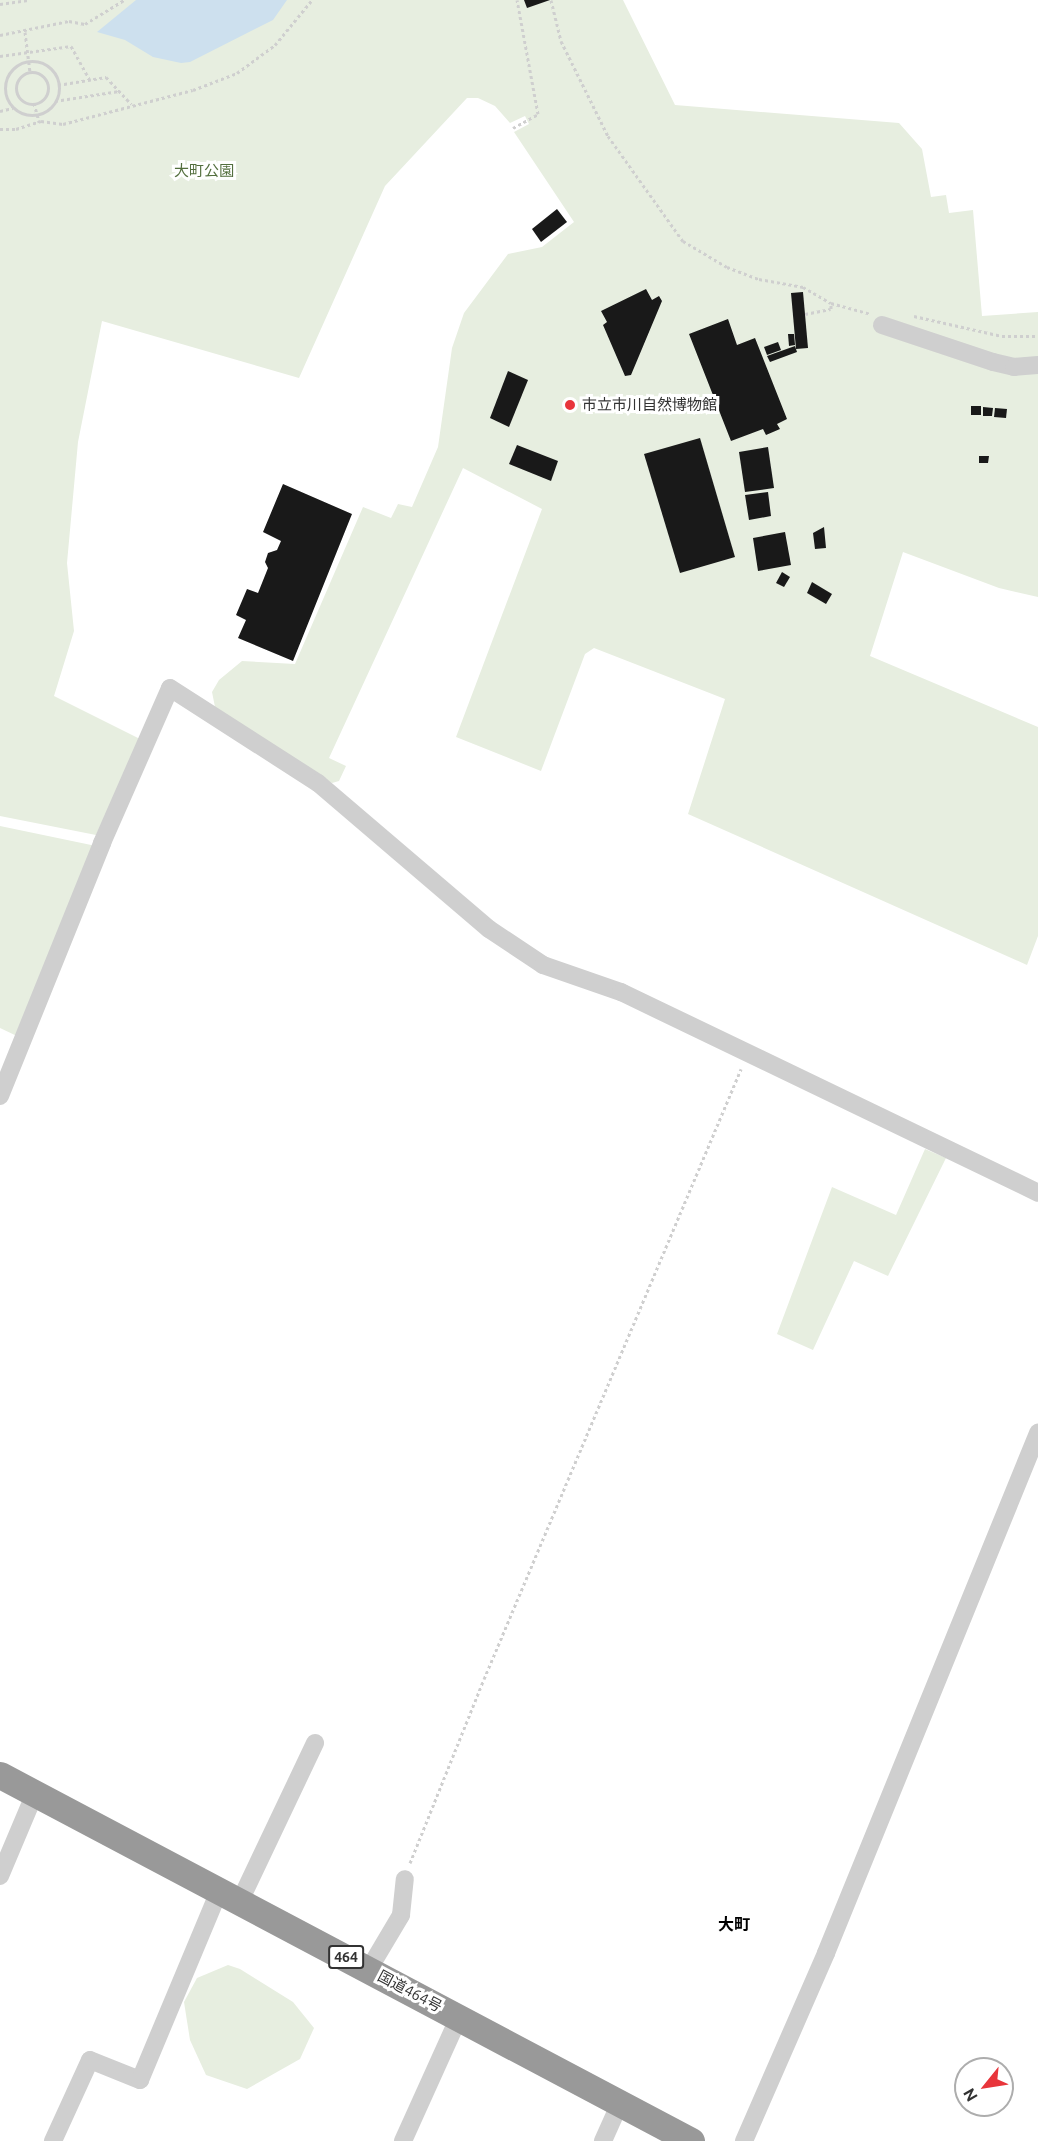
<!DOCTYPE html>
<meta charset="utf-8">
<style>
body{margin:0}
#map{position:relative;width:1038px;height:2141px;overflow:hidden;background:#fff;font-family:Ubuntu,"Noto Sans JP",sans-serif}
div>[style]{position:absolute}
.green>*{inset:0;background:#e7eee0}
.water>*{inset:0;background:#cde0ee}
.building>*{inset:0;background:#191919}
.path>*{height:3px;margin-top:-1.5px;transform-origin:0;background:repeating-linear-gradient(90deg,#cfcfcf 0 3px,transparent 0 6px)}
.path>.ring{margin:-1.5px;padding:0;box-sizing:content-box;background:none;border:3px solid #cfcfcf;border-radius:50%}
.minor>*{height:18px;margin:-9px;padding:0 9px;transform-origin:9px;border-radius:9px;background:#cfcfcf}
.highway>*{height:27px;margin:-13.5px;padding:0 13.5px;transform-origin:13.5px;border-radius:13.5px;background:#999}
.dots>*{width:16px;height:16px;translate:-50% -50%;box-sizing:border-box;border:3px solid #fff;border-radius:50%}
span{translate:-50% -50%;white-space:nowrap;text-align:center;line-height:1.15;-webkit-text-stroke:6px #fff;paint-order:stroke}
.shield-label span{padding:2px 4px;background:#fff;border:2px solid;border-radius:4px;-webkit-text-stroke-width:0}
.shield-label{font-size:14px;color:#323232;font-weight:700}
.park-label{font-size:15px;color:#536f3e}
.poi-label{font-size:15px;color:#323232}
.left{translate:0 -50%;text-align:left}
.street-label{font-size:15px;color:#323232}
.neighbourhood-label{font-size:16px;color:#000;font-weight:700}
.north{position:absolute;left:954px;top:2057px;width:60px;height:60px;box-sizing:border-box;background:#fff;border:2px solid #adadad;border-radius:50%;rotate:240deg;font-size:16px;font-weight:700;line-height:24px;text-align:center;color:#323232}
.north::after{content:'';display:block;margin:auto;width:21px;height:27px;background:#e8353b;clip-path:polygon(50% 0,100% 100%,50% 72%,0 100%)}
</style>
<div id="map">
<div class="green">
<div style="clip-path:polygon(0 0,623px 0,675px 105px,899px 123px,922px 149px,931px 197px,946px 195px,949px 213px,973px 210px,982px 316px,1038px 312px,1038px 597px,999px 588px,903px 552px,870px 656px,1038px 727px,1038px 936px,1027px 965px,688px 814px,725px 699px,594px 648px,585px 654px,541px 771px,456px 737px,542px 509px,463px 468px,329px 758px,346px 766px,339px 781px,332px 783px,215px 707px,212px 692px,219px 680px,242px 661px,295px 664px,363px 507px,391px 518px,398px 504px,412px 507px,438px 447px,452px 348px,464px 313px,508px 254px,542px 247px,574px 222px,514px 132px,529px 124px,525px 116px,510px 123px,495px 106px,478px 98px,467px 98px,385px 186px,299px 378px,102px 321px,78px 442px,67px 563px,74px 631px,54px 696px,140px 739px,96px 835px,0 816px)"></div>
<div style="clip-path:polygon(0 826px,96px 846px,19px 1037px,0 1028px)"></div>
<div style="clip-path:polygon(925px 1149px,946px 1158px,888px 1276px,854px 1261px,813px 1350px,777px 1334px,832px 1187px,896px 1215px)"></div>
<div style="clip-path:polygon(228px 1965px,240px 1969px,293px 2002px,314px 2028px,300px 2059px,247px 2089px,206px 2075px,190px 2040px,184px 2002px,197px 1978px)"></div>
</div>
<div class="water">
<div style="clip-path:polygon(136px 0,287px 0,273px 20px,190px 62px,181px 63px,153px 57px,125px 40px,97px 32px)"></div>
</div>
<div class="building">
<div style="clip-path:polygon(524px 0,550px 0,527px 8px)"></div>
<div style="clip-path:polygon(557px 209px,567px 222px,541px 242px,532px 229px)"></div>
<div style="clip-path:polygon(646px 289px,652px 300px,659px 296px,662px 301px,631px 375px,625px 376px,603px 325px,607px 322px,601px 311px)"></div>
<div style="clip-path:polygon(803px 292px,808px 348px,796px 349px,791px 293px)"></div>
<div style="clip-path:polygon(728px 319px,737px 345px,755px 338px,787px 419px,777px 424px,780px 429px,766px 435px,763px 429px,731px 441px,689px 334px)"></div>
<div style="clip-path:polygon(788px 334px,794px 334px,795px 345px,789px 346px)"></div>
<div style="clip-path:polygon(778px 342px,781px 350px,767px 355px,764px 347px)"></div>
<div style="clip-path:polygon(795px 346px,797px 352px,770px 362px,767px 356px)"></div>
<div style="clip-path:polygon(508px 371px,528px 380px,509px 427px,490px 418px)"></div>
<div style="clip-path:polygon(971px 406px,981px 406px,981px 415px,971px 415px)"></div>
<div style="clip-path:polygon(983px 407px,993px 408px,992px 416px,983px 416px)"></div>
<div style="clip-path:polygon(995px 408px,1007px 409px,1006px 418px,994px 417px)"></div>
<div style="clip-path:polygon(700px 438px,735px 557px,680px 573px,644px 454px)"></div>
<div style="clip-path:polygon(517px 445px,558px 461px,551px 481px,509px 464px)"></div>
<div style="clip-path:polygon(768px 447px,774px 488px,745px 492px,739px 452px)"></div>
<div style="clip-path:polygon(979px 456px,989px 456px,988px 463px,979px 463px)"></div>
<div style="clip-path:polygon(283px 484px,352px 514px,293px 661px,238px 638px,246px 620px,236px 615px,247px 589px,258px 593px,268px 568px,265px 562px,268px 553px,277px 550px,281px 541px,263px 532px)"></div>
<div style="clip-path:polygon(768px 492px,771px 516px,749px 520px,745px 495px)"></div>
<div style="clip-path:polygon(824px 527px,826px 548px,815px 549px,813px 533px)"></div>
<div style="clip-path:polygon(785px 532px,791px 565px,758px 571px,753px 538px)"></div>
<div style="clip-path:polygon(782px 572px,790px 577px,784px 587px,776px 583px)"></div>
<div style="clip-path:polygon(812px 582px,832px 594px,826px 604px,807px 593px)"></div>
</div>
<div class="path">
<div style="left:551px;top:0;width:42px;rotate:76.3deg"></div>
<div style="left:561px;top:41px;width:106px;rotate:63.7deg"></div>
<div style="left:608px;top:136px;width:129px;rotate:54.5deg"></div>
<div style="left:683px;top:241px;width:51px;rotate:30.6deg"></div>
<div style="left:727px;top:267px;width:34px;rotate:21deg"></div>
<div style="left:759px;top:279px;width:45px;rotate:10.3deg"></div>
<div style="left:803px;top:287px;width:32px;rotate:30deg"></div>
<div style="left:831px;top:303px;width:41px;rotate:15.4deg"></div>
<div style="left:0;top:4px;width:30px;rotate:-8deg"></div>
<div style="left:25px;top:32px;width:40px;rotate:82.9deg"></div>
<div style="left:0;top:35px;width:70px;rotate:-11.5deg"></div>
<div style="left:69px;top:21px;width:16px;rotate:11deg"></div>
<div style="left:85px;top:24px;width:46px;rotate:-31.6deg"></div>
<div style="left:0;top:56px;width:72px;rotate:-8deg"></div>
<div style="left:71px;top:46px;width:39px;rotate:61deg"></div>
<div class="ring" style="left:5px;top:61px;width:51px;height:51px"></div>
<div class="ring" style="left:16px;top:72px;width:29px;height:29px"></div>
<div style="left:58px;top:85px;width:49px;rotate:-9.5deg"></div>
<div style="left:106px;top:77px;width:37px;rotate:47deg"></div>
<div style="left:55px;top:101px;width:65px;rotate:-8.9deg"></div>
<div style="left:34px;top:103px;width:20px;rotate:75deg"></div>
<div style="left:0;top:111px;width:13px;rotate:-13deg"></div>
<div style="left:513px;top:128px;width:29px;rotate:-29deg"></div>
<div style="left:538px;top:114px;width:116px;rotate:-100.4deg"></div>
<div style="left:0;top:129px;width:16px"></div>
<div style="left:16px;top:129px;width:26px;rotate:-18deg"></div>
<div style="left:41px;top:121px;width:22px;rotate:8deg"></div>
<div style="left:63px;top:124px;width:134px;rotate:-14.7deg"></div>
<div style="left:193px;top:90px;width:47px;rotate:-21.1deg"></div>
<div style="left:237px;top:73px;width:47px;rotate:-36.4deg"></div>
<div style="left:275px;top:45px;width:58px;rotate:-50.6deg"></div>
<div style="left:805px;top:314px;width:26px;rotate:-11deg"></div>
<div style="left:831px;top:309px;width:6px;rotate:-90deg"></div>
<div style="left:914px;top:316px;width:90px;rotate:12.8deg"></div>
<div style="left:1002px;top:336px;width:36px"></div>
<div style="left:410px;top:1863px;width:198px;rotate:-68.1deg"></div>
<div style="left:484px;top:1679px;width:662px;rotate:-67.15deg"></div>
</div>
<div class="minor">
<div style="left:882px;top:325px;width:117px;rotate:18.4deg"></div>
<div style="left:993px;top:362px;width:22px;rotate:13deg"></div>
<div style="left:1014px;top:367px;width:24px;rotate:-5deg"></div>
<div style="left:0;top:1096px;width:273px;rotate:-68deg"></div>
<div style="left:102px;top:843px;width:169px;rotate:-66.3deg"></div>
<div style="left:170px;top:688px;width:176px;rotate:32.7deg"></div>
<div style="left:318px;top:783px;width:225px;rotate:40.5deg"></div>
<div style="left:489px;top:929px;width:65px;rotate:33.7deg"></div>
<div style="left:543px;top:965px;width:83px;rotate:19.1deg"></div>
<div style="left:621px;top:992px;width:463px;rotate:25.7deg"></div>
<div style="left:0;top:1876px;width:90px;rotate:-67.1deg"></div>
<div style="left:240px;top:1901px;width:175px;rotate:-64.6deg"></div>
<div style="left:369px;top:1969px;width:63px;rotate:-59.3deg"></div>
<div style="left:401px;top:1915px;width:36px;rotate:-84deg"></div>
<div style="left:53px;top:2141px;width:89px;rotate:-65.4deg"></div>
<div style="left:90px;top:2060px;width:54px;rotate:21.8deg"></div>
<div style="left:140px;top:2080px;width:205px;rotate:-67.3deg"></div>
<div style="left:403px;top:2141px;width:136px;rotate:-65.7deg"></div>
<div style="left:603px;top:2141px;width:42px;rotate:-65.9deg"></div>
<div style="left:744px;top:2141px;width:205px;rotate:-66.4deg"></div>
<div style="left:826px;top:1953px;width:562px;rotate:-67.82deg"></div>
</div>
<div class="highway">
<div style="left:0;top:1775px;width:782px;rotate:27.91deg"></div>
</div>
<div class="dots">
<div style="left:570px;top:405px;background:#e8353b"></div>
</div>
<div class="shield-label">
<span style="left:346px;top:1957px">464</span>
</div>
<div class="park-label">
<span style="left:204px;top:171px">大町公園</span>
</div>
<div class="poi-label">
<span class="left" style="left:582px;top:405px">市立市川自然博物館</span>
</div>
<div class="street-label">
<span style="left:410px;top:1991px;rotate:28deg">国道464号</span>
</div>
<div class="neighbourhood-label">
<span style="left:734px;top:1924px">大町</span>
</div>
<div class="north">N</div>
</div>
